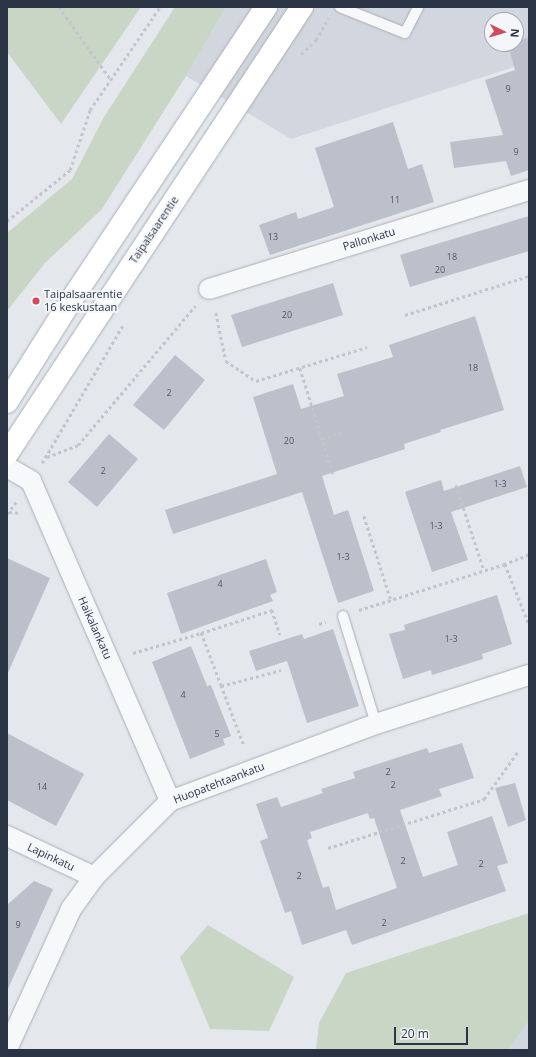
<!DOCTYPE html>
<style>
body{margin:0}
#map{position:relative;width:536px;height:1057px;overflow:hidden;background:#e4e7ec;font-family:"Open Sans",sans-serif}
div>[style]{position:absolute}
.built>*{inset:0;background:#d2d6de}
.green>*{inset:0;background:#c9d6c5}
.building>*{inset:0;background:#bbc0ca}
.path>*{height:2.5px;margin-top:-1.25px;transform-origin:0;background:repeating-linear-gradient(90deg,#c2c5cb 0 3px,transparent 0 6px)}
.roads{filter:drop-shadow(0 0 1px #a9aeb7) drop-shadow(0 0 1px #a9aeb7)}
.service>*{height:10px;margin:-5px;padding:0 5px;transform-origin:5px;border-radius:5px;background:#f7f8fa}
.minor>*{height:20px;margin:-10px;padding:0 10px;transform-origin:10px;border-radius:10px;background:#f7f8fa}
.secondary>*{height:22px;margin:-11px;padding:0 11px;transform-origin:11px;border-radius:11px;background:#fff}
.dots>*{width:11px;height:11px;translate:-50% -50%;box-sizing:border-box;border:2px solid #f4f6f9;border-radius:50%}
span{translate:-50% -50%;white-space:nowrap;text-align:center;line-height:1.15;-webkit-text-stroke:3.5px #f4f6f9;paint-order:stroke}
.number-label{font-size:9px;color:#4f5766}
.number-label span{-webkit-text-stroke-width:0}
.street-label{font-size:11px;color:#2b3445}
.poi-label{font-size:11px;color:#2b3445}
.left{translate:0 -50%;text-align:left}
.frame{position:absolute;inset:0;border:8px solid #2b3445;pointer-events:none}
.north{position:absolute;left:484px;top:12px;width:40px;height:40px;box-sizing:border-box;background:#f4f6f9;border:1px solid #a4a8b1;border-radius:50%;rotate:95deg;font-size:11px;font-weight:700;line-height:16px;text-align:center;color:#2b3445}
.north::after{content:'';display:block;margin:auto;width:14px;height:18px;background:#d1495b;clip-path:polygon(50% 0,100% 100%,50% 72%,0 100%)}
.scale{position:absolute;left:394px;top:1027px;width:74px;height:18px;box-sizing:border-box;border:2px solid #2b3445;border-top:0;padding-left:5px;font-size:12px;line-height:14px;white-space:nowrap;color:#2b3445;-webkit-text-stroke:3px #f4f6f9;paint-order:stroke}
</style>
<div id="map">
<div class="built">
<div style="clip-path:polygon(evenodd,226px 7px,529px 7px,529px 62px,291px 139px,186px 76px,226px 7px,492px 20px,516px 20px,516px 44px,492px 44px,492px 20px)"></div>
<div style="clip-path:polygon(529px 1021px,529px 1050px,508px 1050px)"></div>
</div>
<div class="green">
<div style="clip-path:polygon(7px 7px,141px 7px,61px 124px,7px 52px)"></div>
<div style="clip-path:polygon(175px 7px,226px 7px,186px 76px,102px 209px,45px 263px,7px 311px,7px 233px,72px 179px,104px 117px)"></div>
<div style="clip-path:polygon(529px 913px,529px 1021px,508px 1050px,316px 1050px,319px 1023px,346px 973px)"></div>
<div style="clip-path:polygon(208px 925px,294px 977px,269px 1031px,210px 1029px,180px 957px)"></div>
</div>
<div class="building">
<div style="clip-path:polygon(529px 37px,529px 170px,511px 176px,506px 161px,454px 168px,450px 142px,503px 135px,485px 80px,515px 70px,508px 44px,516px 44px,516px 42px)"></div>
<div style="clip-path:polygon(393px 122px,408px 169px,422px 164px,434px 202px,270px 255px,259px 225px,296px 212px,298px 219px,334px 207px,315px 148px)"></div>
<div style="clip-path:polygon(529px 216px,529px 251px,410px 287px,400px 255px)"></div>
<div style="clip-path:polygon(333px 283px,343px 315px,242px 347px,231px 315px)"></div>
<div style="clip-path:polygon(475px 316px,504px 410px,440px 430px,441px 432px,404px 444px,405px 449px,322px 476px,334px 515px,348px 510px,374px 591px,338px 603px,302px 492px,173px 534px,165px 510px,277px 474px,253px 397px,293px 384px,301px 409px,344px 396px,337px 374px,393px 357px,389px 345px)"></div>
<div style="clip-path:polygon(175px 355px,205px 380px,164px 430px,133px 405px)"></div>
<div style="clip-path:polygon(109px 434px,138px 459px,97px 507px,68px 482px)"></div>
<div style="clip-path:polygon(520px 466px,527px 487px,451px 512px,468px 560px,432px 572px,405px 492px,441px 480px,444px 491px)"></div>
<div style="clip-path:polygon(7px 558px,50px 578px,7px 675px)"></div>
<div style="clip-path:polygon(266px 559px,277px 592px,270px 595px,273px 601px,181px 634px,167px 593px)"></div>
<div style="clip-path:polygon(497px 595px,512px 644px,482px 654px,483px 659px,432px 675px,431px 670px,403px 679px,389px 634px,405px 630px,404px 625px)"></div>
<div style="clip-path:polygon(333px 629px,359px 706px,307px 723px,287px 661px,256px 671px,249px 651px,302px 634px,304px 639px)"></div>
<div style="clip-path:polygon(191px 646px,207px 686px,211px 685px,231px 736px,223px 739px,225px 745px,190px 759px,152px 662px)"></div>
<div style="clip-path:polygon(7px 733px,84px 774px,56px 826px,7px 800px)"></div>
<div style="clip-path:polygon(evenodd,462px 743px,474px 778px,439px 789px,442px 796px,400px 810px,423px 877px,458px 865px,447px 832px,492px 816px,508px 863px,497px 866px,506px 891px,352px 945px,346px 930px,302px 945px,291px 911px,285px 913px,260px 841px,268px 838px,256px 804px,277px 797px,281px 807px,323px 793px,321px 789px,355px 778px,353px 772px,427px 748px,429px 753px,462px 743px,368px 813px,370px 819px,374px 818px,397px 888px,336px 910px,329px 886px,323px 888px,307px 840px,312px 838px,310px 832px,368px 813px)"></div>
<div style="clip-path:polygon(515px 783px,526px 820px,508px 827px,495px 788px)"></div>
<div style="clip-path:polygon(34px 881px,53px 889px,7px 991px,7px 905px)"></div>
</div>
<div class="path">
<div style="left:59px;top:7px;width:90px;rotate:54.5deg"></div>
<div style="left:301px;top:54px;width:21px;rotate:-43deg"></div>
<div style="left:316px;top:40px;width:25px;rotate:-61deg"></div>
<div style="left:7px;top:221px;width:81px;rotate:-39deg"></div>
<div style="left:70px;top:170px;width:63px;rotate:-71.6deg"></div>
<div style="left:90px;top:110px;width:125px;rotate:-55.8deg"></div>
<div style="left:216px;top:313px;width:49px;rotate:78.2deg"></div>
<div style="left:226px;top:361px;width:36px;rotate:34deg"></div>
<div style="left:256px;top:381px;width:116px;rotate:-17deg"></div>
<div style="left:405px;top:315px;width:130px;rotate:-17.5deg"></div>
<div style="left:300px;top:368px;width:114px;rotate:72.7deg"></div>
<div style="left:322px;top:439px;width:20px;rotate:-20deg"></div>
<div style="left:47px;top:457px;width:33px;rotate:-21deg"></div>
<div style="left:78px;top:445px;width:182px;rotate:-49.9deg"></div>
<div style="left:42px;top:463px;width:160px;rotate:-59.6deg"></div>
<div style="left:456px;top:485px;width:89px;rotate:71.8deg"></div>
<div style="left:9px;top:512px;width:11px;rotate:5deg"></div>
<div style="left:7px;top:514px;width:15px;rotate:-53deg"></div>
<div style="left:364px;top:516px;width:88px;rotate:72.2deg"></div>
<div style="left:529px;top:555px;width:26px;rotate:159deg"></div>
<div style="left:505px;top:564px;width:65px;rotate:68.2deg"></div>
<div style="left:359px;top:610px;width:153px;rotate:-17.5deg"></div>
<div style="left:319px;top:624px;width:7px;rotate:-16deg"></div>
<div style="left:133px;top:653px;width:71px;rotate:-16.4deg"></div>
<div style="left:221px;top:686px;width:57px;rotate:-110.7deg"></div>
<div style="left:201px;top:633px;width:75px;rotate:-17.9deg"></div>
<div style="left:272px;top:610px;width:26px;rotate:72deg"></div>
<div style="left:243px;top:744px;width:62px;rotate:-110.8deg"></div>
<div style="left:221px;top:686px;width:62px;rotate:-14.9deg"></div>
<div style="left:328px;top:848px;width:164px;rotate:-17.4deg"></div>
<div style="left:484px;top:799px;width:60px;rotate:-54.5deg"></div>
</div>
<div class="roads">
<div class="service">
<div style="left:340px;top:7px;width:70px;rotate:21.8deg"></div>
<div style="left:405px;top:33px;width:29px;rotate:-63deg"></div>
<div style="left:343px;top:616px;width:113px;rotate:73deg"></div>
</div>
<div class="minor">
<div style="left:209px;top:289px;width:335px;rotate:-17.2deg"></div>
<div style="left:7px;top:467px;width:28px;rotate:30deg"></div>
<div style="left:31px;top:481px;width:349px;rotate:66.5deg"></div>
<div style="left:7px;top:836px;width:96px;rotate:25.2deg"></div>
<div style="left:7px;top:1049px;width:154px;rotate:-65.4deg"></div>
<div style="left:71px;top:909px;width:39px;rotate:-54deg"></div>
<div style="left:94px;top:877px;width:107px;rotate:-45deg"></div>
<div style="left:170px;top:801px;width:220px;rotate:-20.5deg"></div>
<div style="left:376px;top:724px;width:161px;rotate:-17.8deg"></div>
</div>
<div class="secondary">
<div style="left:7px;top:402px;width:115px;rotate:-57.8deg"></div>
<div style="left:68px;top:305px;width:358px;rotate:-56.4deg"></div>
<div style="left:7px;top:454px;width:536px;rotate:-56.58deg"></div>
</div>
</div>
<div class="dots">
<div style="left:36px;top:301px;background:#d1495b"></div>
</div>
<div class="number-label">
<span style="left:508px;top:89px">9</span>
<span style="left:516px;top:152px">9</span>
<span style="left:395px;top:200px">11</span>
<span style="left:273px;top:237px">13</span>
<span style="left:452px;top:257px">18</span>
<span style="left:440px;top:270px">20</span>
<span style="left:287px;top:315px">20</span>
<span style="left:473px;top:368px">18</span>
<span style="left:169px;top:393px">2</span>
<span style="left:289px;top:441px">20</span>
<span style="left:103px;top:471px">2</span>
<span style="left:500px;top:484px">1-3</span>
<span style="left:436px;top:526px">1-3</span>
<span style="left:343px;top:557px">1-3</span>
<span style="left:220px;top:584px">4</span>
<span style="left:451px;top:639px">1-3</span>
<span style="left:183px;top:695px">4</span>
<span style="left:217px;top:734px">5</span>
<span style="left:388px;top:772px">2</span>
<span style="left:393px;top:785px">2</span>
<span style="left:42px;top:787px">14</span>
<span style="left:403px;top:861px">2</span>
<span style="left:481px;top:864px">2</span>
<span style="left:299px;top:876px">2</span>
<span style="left:384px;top:923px">2</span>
<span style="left:18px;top:925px">9</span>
</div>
<div class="street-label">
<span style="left:154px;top:230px;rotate:-56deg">Taipalsaarentie</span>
<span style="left:369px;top:239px;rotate:-17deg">Pallonkatu</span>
<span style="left:95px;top:628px;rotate:66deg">Haikalankatu</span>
<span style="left:219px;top:783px;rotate:-21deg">Huopatehtaankatu</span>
<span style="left:51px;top:857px;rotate:25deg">Lapinkatu</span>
</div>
<div class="poi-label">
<span class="left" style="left:44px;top:301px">Taipalsaarentie<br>16 keskustaan</span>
</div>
<div class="frame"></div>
<div class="north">N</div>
<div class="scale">20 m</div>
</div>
